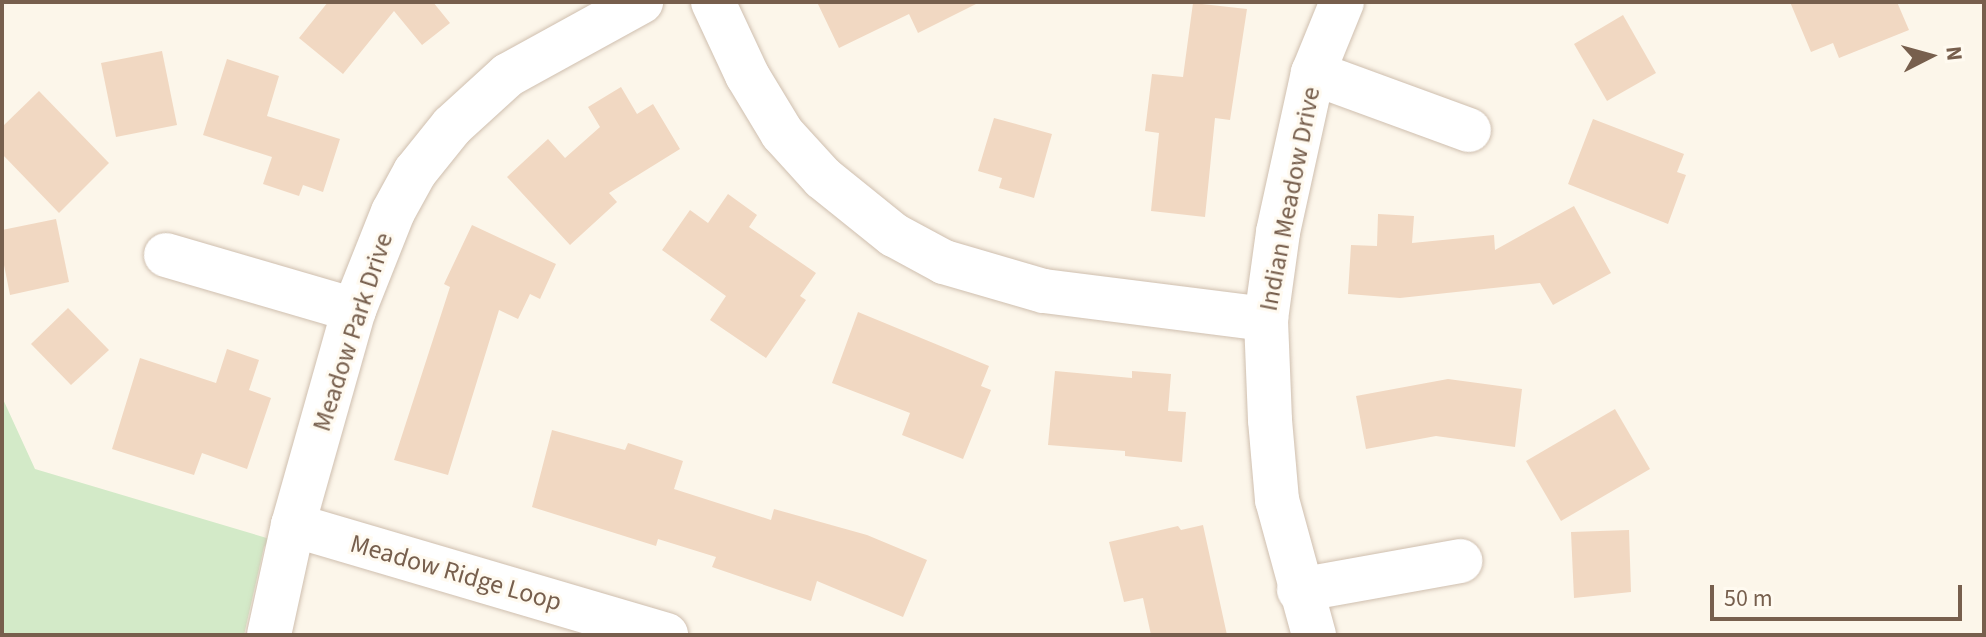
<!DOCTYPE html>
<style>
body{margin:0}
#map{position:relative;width:1986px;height:637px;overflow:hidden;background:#fcf6ea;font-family:"Source Sans 3",sans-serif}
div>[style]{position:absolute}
.green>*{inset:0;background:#d3eac8}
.building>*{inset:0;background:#f1d8c2}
.roads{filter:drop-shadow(0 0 2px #cfbfaf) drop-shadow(0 0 2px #cfbfaf)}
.minor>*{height:44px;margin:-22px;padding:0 22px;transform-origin:22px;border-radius:22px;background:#fff}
span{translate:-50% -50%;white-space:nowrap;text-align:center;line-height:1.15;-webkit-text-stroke:6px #fffaf0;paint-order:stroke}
.street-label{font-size:26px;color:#775f4d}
.frame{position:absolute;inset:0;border:4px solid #775f4d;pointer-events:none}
.north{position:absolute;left:1890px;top:16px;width:80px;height:80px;-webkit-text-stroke:6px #fffaf0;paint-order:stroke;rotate:84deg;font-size:22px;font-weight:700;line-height:32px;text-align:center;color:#775f4d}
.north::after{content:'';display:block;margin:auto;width:28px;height:36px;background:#775f4d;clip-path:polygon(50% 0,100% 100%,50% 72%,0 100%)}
.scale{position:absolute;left:1710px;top:585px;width:252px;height:36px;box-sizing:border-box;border:4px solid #775f4d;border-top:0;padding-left:10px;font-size:24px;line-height:28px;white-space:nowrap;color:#775f4d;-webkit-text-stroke:6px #fffaf0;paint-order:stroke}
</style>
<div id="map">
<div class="green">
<div style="clip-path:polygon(2px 397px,35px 469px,270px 539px,264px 547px,244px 635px,2px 635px)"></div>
</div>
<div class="building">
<div style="clip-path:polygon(328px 2px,433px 2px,450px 23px,422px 45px,394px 11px,343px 74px,299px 38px)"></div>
<div style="clip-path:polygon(817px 2px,980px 2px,918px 33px,909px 14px,839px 48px)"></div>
<div style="clip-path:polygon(1790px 2px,1897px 2px,1909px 30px,1839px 58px,1833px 43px,1811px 52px)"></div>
<div style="clip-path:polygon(1193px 3px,1247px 9px,1230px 120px,1215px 118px,1205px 217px,1151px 211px,1159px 133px,1145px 131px,1152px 74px,1183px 77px)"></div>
<div style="clip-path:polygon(1623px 15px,1656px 73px,1607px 101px,1574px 44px)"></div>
<div style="clip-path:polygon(162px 51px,177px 125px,116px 137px,101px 63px)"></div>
<div style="clip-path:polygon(227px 59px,279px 76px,267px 116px,340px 139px,323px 192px,303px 185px,299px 196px,263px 184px,272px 157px,203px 135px)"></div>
<div style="clip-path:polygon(621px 87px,637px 114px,653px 104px,680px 149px,609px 193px,617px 202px,570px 245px,507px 177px,548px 139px,565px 158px,600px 127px,588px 107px)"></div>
<div style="clip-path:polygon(39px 91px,109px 163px,59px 213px,2px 154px,2px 127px)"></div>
<div style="clip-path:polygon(994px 118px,1052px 134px,1034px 198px,999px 188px,1002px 178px,978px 171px)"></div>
<div style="clip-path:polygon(1593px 119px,1684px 154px,1677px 172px,1686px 175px,1668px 224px,1568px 184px)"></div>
<div style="clip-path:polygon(728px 194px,757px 215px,749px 227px,816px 273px,800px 296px,806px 300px,766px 358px,710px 320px,726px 296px,662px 250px,690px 210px,708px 223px)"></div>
<div style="clip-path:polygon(1574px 206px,1611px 273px,1553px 305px,1540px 283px,1400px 298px,1348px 294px,1351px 245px,1377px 246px,1378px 214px,1414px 216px,1412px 243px,1494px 235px,1495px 250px)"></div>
<div style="clip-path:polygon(56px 219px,69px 282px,10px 295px,2px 255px,2px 230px)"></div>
<div style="clip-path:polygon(472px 225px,556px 264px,540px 299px,530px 294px,518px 319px,499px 310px,448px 475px,394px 460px,450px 287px,444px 284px)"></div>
<div style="clip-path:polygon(68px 308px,109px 350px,71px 385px,31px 344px)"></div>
<div style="clip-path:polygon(858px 312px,989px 366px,981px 386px,991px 390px,963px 459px,902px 435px,910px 413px,832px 383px)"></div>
<div style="clip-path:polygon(227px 349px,259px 360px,249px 390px,271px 398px,247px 469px,202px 453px,194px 475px,112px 449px,140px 358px,216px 383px)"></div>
<div style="clip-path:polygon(1055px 371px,1132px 378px,1132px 371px,1171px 374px,1168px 411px,1186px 412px,1182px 462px,1125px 456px,1125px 451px,1048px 445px)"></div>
<div style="clip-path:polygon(1448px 379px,1522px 389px,1515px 447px,1436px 436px,1366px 449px,1356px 396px)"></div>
<div style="clip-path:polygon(1615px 409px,1650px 469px,1561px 521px,1526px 461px)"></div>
<div style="clip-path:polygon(552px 430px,625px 450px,628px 443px,683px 461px,674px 489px,771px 520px,774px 509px,867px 535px,927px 560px,903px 617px,817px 581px,811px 601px,712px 567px,716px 557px,658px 539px,656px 546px,532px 507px)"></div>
<div style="clip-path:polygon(1203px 525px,1227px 635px,1151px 635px,1143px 598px,1124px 602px,1109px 542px,1178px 526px,1181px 530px)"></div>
<div style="clip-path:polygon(1629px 530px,1631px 592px,1574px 598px,1571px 532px)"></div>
</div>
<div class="roads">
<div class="minor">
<div style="left:713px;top:2px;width:81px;rotate:65deg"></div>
<div style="left:747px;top:75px;width:68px;rotate:58.9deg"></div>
<div style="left:782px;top:133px;width:61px;rotate:47.7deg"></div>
<div style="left:823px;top:178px;width:91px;rotate:38.8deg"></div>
<div style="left:894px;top:235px;width:57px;rotate:28.4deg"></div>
<div style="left:944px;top:262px;width:104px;rotate:16.2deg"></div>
<div style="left:1044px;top:291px;width:224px;rotate:7.2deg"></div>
<div style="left:1313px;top:73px;width:166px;rotate:20.1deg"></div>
<div style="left:166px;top:255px;width:196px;rotate:16.3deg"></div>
<div style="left:293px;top:525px;width:389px;rotate:16.4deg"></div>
<div style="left:1299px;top:590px;width:164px;rotate:-10.2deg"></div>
<div style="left:269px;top:635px;width:113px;rotate:-77.7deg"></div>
<div style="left:293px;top:525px;width:223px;rotate:-74.2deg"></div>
<div style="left:354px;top:310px;width:105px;rotate:-68.3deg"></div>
<div style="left:393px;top:212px;width:46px;rotate:-61.2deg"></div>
<div style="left:415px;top:172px;width:59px;rotate:-51.2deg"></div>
<div style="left:452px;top:126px;width:76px;rotate:-42.3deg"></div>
<div style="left:508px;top:75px;width:152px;rotate:-28.8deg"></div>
<div style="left:1314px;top:635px;width:140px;rotate:-105.3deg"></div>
<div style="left:1277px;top:500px;width:80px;rotate:-95deg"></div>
<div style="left:1270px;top:420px;width:101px;rotate:-92.3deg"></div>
<div style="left:1266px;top:319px;width:88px;rotate:-82.1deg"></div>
<div style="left:1278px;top:232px;width:163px;rotate:-77.6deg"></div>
<div style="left:1313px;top:73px;width:77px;rotate:-67.8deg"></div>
</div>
</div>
<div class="street-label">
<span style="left:1290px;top:199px;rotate:-79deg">Indian Meadow Drive</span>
<span style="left:353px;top:332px;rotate:-72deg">Meadow Park Drive</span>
<span style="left:456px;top:573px;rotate:16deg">Meadow Ridge Loop</span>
</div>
<div class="frame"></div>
<div class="north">N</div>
<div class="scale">50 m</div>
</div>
